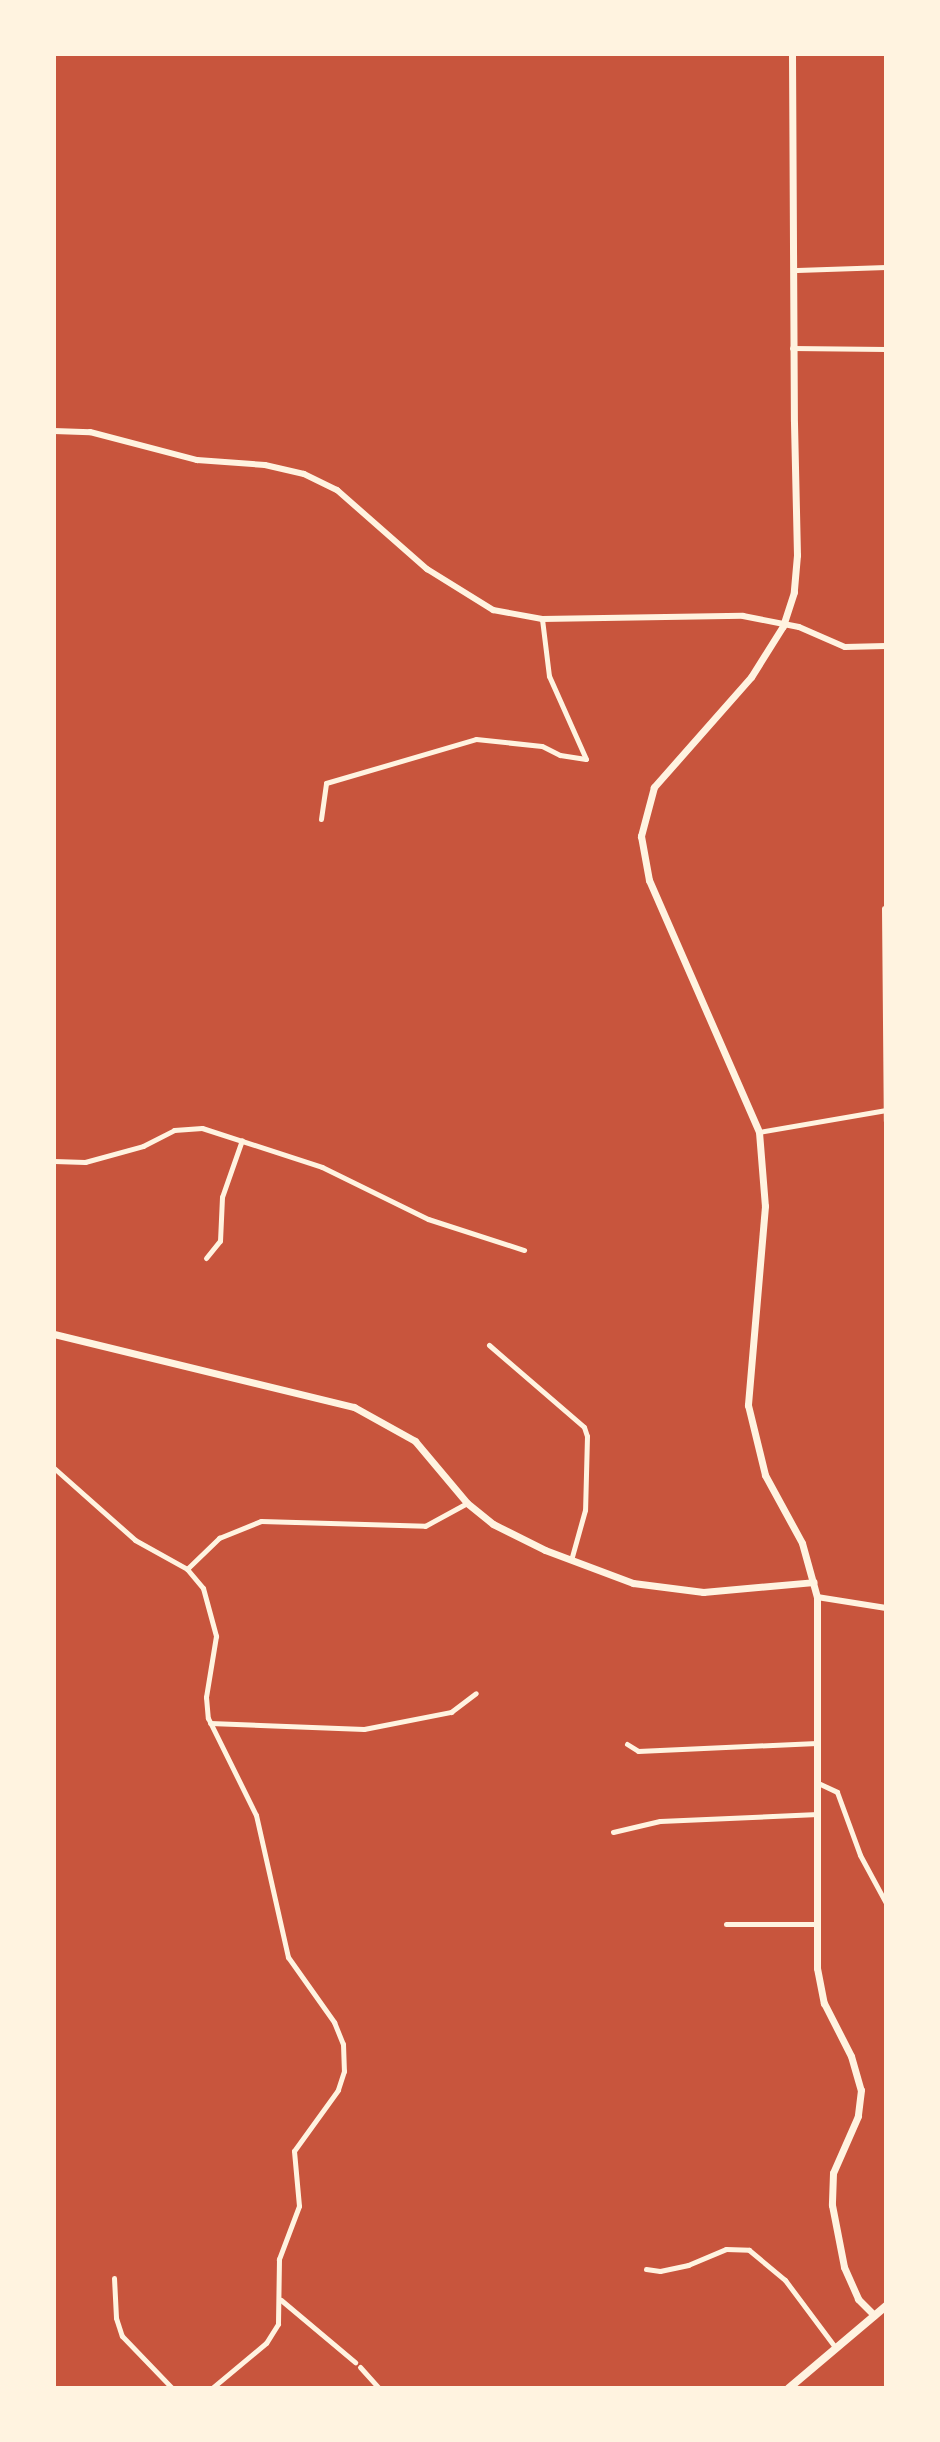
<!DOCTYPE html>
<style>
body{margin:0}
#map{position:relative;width:940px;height:2442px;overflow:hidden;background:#c8553d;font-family:"Fira Sans",sans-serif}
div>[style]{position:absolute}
.minor>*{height:5px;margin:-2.5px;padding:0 2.5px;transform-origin:2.5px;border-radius:2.5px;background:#fff3e0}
.tertiary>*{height:6px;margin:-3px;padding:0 3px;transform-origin:3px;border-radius:3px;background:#fff3e0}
.secondary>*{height:7px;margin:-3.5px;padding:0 3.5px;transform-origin:3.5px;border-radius:3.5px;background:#fff3e0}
.primary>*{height:8px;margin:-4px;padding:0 4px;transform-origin:4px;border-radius:4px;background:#fff3e0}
span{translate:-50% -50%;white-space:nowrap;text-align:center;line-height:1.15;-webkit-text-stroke:7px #fff3e0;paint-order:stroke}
.frame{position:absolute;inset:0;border:56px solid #fff3e0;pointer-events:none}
</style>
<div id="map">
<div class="minor">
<div style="left:797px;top:270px;width:89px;rotate:-1.9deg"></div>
<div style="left:792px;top:348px;width:94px;rotate:0.6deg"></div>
<div style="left:321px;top:819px;width:36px;rotate:-82deg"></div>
<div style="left:326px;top:783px;width:156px;rotate:-16.3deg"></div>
<div style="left:476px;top:739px;width:66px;rotate:6.1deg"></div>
<div style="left:542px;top:746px;width:20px;rotate:27deg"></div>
<div style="left:560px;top:755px;width:26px;rotate:9deg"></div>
<div style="left:586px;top:759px;width:91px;rotate:-114deg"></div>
<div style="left:549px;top:676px;width:57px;rotate:-97deg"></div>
<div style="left:884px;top:908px;width:213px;rotate:89.5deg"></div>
<div style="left:759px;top:1132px;width:129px;rotate:-9.8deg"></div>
<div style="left:54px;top:1161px;width:31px;rotate:2deg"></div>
<div style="left:85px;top:1162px;width:60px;rotate:-15.4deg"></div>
<div style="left:143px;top:1146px;width:35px;rotate:-27deg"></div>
<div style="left:174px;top:1130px;width:28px;rotate:-4deg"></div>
<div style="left:202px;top:1128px;width:126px;rotate:18deg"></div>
<div style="left:322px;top:1167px;width:118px;rotate:26.1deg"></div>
<div style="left:428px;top:1219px;width:101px;rotate:17.9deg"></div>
<div style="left:206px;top:1258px;width:22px;rotate:-51deg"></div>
<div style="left:220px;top:1241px;width:44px;rotate:-87.4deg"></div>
<div style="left:222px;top:1197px;width:60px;rotate:-70.7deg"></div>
<div style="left:489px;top:1345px;width:125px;rotate:40.8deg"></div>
<div style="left:584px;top:1427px;width:9px;rotate:72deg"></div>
<div style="left:587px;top:1436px;width:74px;rotate:91.5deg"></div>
<div style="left:585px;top:1510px;width:52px;rotate:105.6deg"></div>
<div style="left:54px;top:1468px;width:108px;rotate:41.6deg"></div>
<div style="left:135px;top:1540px;width:60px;rotate:29.1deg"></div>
<div style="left:187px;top:1569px;width:25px;rotate:50deg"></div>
<div style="left:203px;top:1588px;width:50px;rotate:74.8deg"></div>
<div style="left:216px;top:1636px;width:62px;rotate:99.3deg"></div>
<div style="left:206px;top:1697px;width:21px;rotate:85deg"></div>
<div style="left:208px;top:1718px;width:108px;rotate:63.7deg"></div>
<div style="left:256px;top:1815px;width:146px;rotate:77.3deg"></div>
<div style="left:288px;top:1957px;width:80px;rotate:54.7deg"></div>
<div style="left:334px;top:2022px;width:24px;rotate:68deg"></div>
<div style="left:343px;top:2044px;width:27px;rotate:88deg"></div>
<div style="left:344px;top:2071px;width:20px;rotate:108deg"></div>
<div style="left:338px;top:2090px;width:75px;rotate:125.8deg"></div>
<div style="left:294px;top:2151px;width:55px;rotate:84.8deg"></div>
<div style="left:299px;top:2206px;width:57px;rotate:110.7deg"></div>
<div style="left:279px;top:2259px;width:65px;rotate:90.9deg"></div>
<div style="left:278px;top:2324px;width:22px;rotate:122deg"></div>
<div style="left:266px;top:2343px;width:70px;rotate:140.2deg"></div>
<div style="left:187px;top:1569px;width:45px;rotate:-44.1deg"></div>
<div style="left:219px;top:1538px;width:45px;rotate:-22deg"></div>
<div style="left:261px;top:1521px;width:164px;rotate:1.7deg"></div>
<div style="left:425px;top:1526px;width:48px;rotate:-28.7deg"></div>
<div style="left:210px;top:1723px;width:154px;rotate:2.2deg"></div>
<div style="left:364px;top:1729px;width:89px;rotate:-11.1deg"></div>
<div style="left:451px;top:1712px;width:31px;rotate:-37deg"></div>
<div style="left:627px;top:1744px;width:13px;rotate:32deg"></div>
<div style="left:638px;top:1751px;width:179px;rotate:-2.6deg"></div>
<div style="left:818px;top:1783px;width:21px;rotate:25deg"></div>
<div style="left:837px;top:1792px;width:67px;rotate:69.9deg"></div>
<div style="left:860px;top:1855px;width:55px;rotate:61.6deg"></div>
<div style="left:613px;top:1832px;width:48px;rotate:-13.2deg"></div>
<div style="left:660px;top:1821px;width:158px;rotate:-2.5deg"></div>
<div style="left:726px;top:1924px;width:90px"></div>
<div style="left:646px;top:2269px;width:14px;rotate:8deg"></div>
<div style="left:660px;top:2271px;width:29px;rotate:-12deg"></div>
<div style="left:688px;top:2265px;width:41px;rotate:-22.8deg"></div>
<div style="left:726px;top:2249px;width:23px;rotate:2deg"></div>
<div style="left:749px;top:2250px;width:47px;rotate:39.8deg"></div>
<div style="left:785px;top:2280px;width:84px;rotate:53.3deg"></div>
<div style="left:114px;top:2278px;width:40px;rotate:87.1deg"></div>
<div style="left:116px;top:2318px;width:19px;rotate:72deg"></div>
<div style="left:122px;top:2336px;width:72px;rotate:46.1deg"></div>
<div style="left:281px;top:2300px;width:97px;rotate:40deg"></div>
<div style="left:360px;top:2367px;width:28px;rotate:48deg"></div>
</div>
<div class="tertiary">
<div style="left:54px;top:431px;width:36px;rotate:2deg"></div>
<div style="left:90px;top:432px;width:111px;rotate:14.7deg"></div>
<div style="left:197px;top:460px;width:68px;rotate:4.2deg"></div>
<div style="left:265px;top:465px;width:40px;rotate:13deg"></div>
<div style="left:304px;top:474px;width:37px;rotate:26deg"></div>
<div style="left:337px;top:490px;width:120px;rotate:41.3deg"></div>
<div style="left:427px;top:569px;width:78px;rotate:31.8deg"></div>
<div style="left:493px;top:610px;width:50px;rotate:10.4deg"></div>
<div style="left:542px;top:619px;width:201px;rotate:-0.9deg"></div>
<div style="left:743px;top:616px;width:57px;rotate:11.1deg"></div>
<div style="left:799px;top:627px;width:50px;rotate:23.5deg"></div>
<div style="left:845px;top:647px;width:41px;rotate:-1.4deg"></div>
<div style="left:817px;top:1597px;width:70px;rotate:9.1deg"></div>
</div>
<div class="secondary">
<div style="left:792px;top:54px;width:367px;rotate:89.7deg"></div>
<div style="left:794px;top:423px;width:132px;rotate:88.7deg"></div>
<div style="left:797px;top:555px;width:37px;rotate:95deg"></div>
<div style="left:794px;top:592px;width:36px;rotate:108deg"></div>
<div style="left:783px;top:626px;width:60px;rotate:122.1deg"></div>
<div style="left:751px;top:677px;width:147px;rotate:131.4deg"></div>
<div style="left:654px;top:787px;width:51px;rotate:104.9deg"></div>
<div style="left:641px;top:836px;width:45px;rotate:79.7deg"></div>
<div style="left:649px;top:880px;width:275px;rotate:66.4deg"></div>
<div style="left:759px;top:1132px;width:74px;rotate:85.4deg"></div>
<div style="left:765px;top:1206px;width:200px;rotate:94.9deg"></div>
<div style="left:748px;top:1405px;width:72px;rotate:76.3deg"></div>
<div style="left:765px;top:1475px;width:77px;rotate:61.4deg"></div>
<div style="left:802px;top:1543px;width:56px;rotate:74.5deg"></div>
<div style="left:817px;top:1597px;width:371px;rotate:90deg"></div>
<div style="left:817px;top:1968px;width:36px;rotate:79deg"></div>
<div style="left:824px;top:2003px;width:59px;rotate:63deg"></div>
<div style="left:851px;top:2056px;width:35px;rotate:74deg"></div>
<div style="left:861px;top:2090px;width:26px;rotate:97deg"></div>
<div style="left:858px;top:2116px;width:62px;rotate:113.7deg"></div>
<div style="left:833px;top:2173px;width:32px;rotate:92deg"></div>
<div style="left:832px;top:2205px;width:63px;rotate:79deg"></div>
<div style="left:844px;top:2267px;width:35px;rotate:66deg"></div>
<div style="left:858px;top:2299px;width:23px;rotate:45deg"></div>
<div style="left:54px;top:1334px;width:309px;rotate:13.7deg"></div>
<div style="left:354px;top:1407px;width:70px;rotate:29.1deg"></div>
<div style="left:415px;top:1441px;width:81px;rotate:50deg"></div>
<div style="left:467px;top:1503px;width:33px;rotate:39deg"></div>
<div style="left:493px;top:1524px;width:58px;rotate:26.6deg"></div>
<div style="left:545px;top:1550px;width:94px;rotate:20.6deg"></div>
<div style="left:633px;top:1583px;width:71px;rotate:7.3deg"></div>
<div style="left:703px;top:1592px;width:111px;rotate:-5.1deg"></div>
</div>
<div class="primary">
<div style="left:789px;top:2388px;width:127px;rotate:-40.2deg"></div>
</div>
<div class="frame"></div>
</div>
